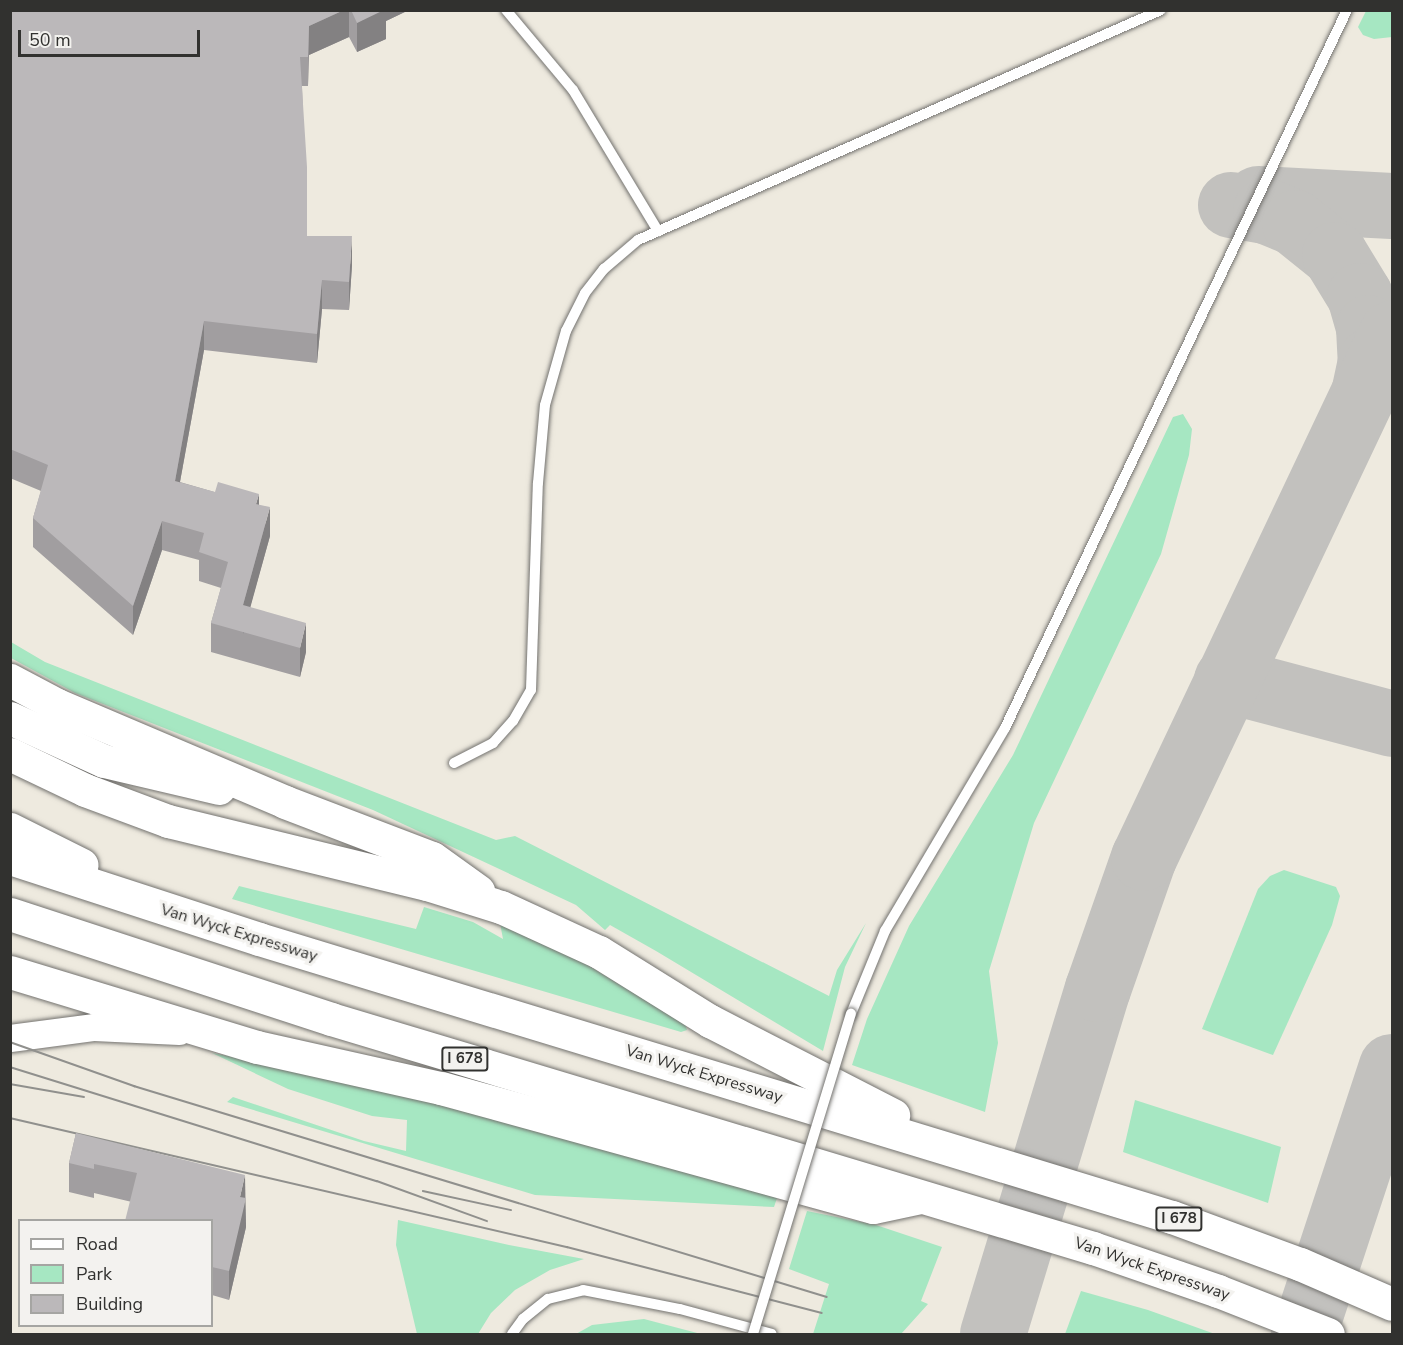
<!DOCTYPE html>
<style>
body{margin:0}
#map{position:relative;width:1403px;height:1345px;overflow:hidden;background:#f3f2ef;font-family:"Nunito Sans",sans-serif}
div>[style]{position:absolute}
.built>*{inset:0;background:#eeeadf}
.green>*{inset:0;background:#a6e7c2}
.taxiway>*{height:66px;margin:-33px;padding:0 33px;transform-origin:33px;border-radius:33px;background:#c2c1be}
.roads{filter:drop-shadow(0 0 2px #73726f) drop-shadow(0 0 2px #73726f)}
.service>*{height:10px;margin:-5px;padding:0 5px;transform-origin:5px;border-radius:5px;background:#fff}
.tertiary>*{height:27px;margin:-13.5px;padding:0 13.5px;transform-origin:13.5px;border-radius:13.5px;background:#fff}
.motorway>*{height:33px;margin:-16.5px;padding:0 16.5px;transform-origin:16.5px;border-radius:16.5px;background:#fff}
.tram>*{height:1.5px;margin:-0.75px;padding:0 0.75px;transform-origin:0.75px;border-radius:0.75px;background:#90908d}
.bridges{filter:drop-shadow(0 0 2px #73726f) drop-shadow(0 0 2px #73726f)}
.service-bridge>*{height:10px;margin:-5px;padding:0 5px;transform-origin:5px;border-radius:5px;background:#fff}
.wall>*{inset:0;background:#a19ea0}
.shaded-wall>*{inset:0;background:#838182}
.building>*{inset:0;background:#bbb8ba}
span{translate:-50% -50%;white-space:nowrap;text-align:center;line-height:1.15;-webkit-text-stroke:6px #f3f2ef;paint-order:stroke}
.shield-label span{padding:2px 4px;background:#f3f2ef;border:2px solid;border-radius:4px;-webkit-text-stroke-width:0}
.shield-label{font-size:15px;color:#31312f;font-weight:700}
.street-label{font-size:16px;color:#31312f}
.frame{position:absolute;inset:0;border:12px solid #31312f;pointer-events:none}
.legend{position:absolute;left:18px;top:1219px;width:195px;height:108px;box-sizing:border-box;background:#f3f2ef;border:2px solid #a5a5a2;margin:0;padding:8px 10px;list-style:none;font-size:18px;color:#31312f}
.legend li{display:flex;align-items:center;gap:12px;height:30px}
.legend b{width:30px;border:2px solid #a5a5a2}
.scale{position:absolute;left:18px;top:30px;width:182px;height:27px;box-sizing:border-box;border:3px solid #31312f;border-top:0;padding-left:8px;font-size:18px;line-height:21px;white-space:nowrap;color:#31312f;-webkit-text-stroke:4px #f3f2ef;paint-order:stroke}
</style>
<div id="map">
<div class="built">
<div style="clip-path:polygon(evenodd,10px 11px,1392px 11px,1392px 1334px,11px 1334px,10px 11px,20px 1220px,212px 1220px,212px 1326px,20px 1326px,20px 1220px)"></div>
</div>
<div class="green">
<div style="clip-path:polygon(1366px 11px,1392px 11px,1392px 37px,1374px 39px,1363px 35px,1358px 27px)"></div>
<div style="clip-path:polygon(1183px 414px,1192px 429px,1189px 455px,1161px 554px,1034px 823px,989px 971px,998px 1043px,985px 1112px,852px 1065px,867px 1019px,909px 926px,1013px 755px,1173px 417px)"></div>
<div style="clip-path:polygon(11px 642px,45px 662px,496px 840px,515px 836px,829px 996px,837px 970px,866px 923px,845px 967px,823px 1051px,656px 951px,610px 925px,605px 930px,576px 905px,373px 810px,75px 693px,11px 658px)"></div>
<div style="clip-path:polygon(1284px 870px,1336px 887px,1340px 896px,1332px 925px,1273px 1055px,1202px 1029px,1258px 889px,1270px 876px)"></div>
<div style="clip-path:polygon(239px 886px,416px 929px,424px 907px,473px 922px,503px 939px,500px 923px,571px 955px,685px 1024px,687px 1030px,681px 1032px,232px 899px)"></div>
<div style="clip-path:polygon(212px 1053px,455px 1098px,779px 1192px,774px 1207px,535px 1195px,227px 1102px,233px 1097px,364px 1141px,406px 1151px,407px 1120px,372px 1116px,288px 1089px)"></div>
<div style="clip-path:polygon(1135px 1100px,1281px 1147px,1268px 1203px,1123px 1152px)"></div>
<div style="clip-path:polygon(807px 1211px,876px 1225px,942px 1247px,921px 1301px,928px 1304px,901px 1334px,813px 1334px,829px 1284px,789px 1269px)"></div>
<div style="clip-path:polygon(398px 1220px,509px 1245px,584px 1259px,550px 1270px,515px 1290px,491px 1313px,478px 1334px,417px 1334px,396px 1245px)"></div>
<div style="clip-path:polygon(1081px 1291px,1148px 1310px,1215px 1334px,1065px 1334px)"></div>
<div style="clip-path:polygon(644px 1319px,701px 1334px,576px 1334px,592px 1325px)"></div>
</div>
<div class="taxiway">
<div style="left:1258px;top:199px;width:134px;rotate:3deg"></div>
<div style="left:1231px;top:205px;width:36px;rotate:10deg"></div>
<div style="left:1266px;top:211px;width:31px;rotate:22deg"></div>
<div style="left:1295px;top:223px;width:51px;rotate:38.7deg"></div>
<div style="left:1335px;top:255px;width:48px;rotate:58.6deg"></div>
<div style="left:1360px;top:296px;width:33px;rotate:74deg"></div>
<div style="left:1369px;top:328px;width:33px;rotate:87deg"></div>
<div style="left:1371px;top:361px;width:29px;rotate:102deg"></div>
<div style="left:1227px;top:680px;width:171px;rotate:14.9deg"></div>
<div style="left:993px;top:1334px;width:361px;rotate:-73.1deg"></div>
<div style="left:1098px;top:989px;width:139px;rotate:-70.7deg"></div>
<div style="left:1144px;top:858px;width:580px;rotate:-64.67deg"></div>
<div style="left:1304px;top:1334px;width:281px;rotate:-71.8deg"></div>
</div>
<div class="roads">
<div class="service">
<div style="left:506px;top:10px;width:104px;rotate:50.1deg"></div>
<div style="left:573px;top:90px;width:165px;rotate:58.9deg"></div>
<div style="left:454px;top:763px;width:44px;rotate:-27.1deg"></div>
<div style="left:493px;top:743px;width:30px;rotate:-48deg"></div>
<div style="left:513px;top:721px;width:36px;rotate:-60deg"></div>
<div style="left:531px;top:690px;width:207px;rotate:-88.1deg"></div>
<div style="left:538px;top:483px;width:78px;rotate:-84.9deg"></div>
<div style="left:545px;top:405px;width:77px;rotate:-74.2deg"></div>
<div style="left:566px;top:331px;width:42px;rotate:-63.4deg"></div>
<div style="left:585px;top:293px;width:31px;rotate:-52deg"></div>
<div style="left:604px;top:269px;width:45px;rotate:-40.5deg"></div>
<div style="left:638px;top:240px;width:571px;rotate:-23.74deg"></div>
<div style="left:851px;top:1014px;width:90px;rotate:-67.7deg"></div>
<div style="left:885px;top:931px;width:236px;rotate:-59.4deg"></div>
<div style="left:1005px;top:728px;width:795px;rotate:-64.53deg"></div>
<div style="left:512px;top:1334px;width:19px;rotate:-54deg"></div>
<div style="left:523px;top:1319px;width:32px;rotate:-39deg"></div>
<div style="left:548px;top:1299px;width:36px;rotate:-14deg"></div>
<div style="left:583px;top:1290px;width:99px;rotate:11.1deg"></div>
<div style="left:680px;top:1309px;width:95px;rotate:15.2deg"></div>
</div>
<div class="tertiary">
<div style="left:10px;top:1038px;width:85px;rotate:-7.5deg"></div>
<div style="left:94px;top:1027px;width:85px;rotate:2.7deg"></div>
</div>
<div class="motorway">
<div style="left:10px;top:680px;width:53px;rotate:28deg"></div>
<div style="left:57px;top:705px;width:248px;rotate:23deg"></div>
<div style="left:285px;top:802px;width:157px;rotate:20.9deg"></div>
<div style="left:432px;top:858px;width:57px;rotate:35.7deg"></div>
<div style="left:10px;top:718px;width:103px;rotate:24.6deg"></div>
<div style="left:104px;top:761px;width:118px;rotate:13.2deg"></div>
<div style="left:10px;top:754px;width:83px;rotate:25.6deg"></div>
<div style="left:85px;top:790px;width:89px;rotate:20.5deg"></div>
<div style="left:168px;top:821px;width:267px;rotate:13.7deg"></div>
<div style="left:427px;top:884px;width:77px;rotate:17.3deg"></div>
<div style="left:501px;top:907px;width:108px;rotate:24.7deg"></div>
<div style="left:599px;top:952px;width:131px;rotate:31.9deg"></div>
<div style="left:710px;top:1021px;width:206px;rotate:27.2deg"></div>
<div style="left:10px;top:829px;width:80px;rotate:26.6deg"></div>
<div style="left:10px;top:858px;width:262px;rotate:18deg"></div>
<div style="left:259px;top:939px;width:954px;rotate:16.94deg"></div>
<div style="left:1172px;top:1217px;width:136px;rotate:20.2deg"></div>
<div style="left:1300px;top:1264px;width:100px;rotate:23.5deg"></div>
<div style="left:10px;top:914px;width:338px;rotate:18.1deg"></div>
<div style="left:331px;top:1019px;width:796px;rotate:16.73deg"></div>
<div style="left:1093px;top:1248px;width:132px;rotate:19deg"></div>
<div style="left:1218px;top:1291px;width:118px;rotate:21.4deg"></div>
<div style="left:10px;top:972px;width:258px;rotate:16.9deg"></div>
<div style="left:257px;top:1047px;width:189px;rotate:12.6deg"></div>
<div style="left:441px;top:1088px;width:448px;rotate:15.4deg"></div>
<div style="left:873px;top:1207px;width:48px;rotate:-12deg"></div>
</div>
</div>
<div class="tram">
<div style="left:10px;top:1042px;width:132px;rotate:19.5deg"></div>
<div style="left:134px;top:1086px;width:724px;rotate:16.93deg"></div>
<div style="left:10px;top:1067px;width:384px;rotate:17.3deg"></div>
<div style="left:377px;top:1181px;width:117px;rotate:20deg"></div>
<div style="left:10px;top:1084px;width:75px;rotate:10deg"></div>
<div style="left:10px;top:1118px;width:572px;rotate:13.04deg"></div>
<div style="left:567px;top:1247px;width:263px;rotate:14.5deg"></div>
<div style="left:423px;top:1191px;width:90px;rotate:12.2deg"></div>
</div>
<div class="bridges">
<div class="service-bridge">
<div style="left:753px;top:1334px;width:335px;rotate:-73deg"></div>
</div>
</div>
<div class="wall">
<div style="clip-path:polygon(10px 10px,409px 10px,386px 21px,386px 39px,357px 52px,349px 37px,309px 55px,308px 86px,302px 86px,307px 236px,352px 265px,349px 310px,322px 309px,317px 363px,204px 350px,180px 482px,259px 505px,270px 536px,250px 607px,306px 652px,300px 677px,211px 652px,211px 623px,221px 588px,199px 581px,199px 560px,162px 550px,133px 635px,33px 547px,33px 518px,41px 491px,10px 478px)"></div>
<div style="clip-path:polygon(76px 1133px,245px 1198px,246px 1227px,229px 1300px,212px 1295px,212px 1221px,94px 1193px,94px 1198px,69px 1192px,69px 1163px)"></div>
</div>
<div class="shaded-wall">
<div style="clip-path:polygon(344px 10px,349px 10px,349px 37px,309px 55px,308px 86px,309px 26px)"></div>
<div style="clip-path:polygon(380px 10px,409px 10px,386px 21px,386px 39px,357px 52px,357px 23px)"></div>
<div style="clip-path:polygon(352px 236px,352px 265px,349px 310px,349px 282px)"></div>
<div style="clip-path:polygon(322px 280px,322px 309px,317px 363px,317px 334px)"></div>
<div style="clip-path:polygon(204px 321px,204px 350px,175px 509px,175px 481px)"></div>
<div style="clip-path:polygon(259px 494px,259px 523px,256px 504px)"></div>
<div style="clip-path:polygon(270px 507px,270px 536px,243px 634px,243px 605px)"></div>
<div style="clip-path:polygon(162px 521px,162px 550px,133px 635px,133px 606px)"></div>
<div style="clip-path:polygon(306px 623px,306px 652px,300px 677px,300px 648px)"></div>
<div style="clip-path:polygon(245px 1175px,246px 1227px,229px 1300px,229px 1271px,240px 1197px)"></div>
</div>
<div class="building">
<div style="clip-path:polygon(10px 10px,344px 10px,309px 26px,308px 57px,300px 57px,307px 167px,307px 236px,352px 236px,349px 282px,322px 280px,317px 334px,204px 321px,175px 481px,215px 492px,218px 482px,259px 494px,256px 504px,270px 507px,243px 605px,306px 623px,300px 648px,211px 623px,228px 562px,199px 552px,204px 533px,162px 521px,133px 606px,33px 518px,48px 465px,10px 449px)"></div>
<div style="clip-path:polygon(351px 10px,384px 10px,357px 23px)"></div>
<div style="clip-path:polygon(76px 1133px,245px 1175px,240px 1197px,246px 1198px,229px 1271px,212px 1267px,212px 1221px,125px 1221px,137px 1173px,94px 1164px,94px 1169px,69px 1163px)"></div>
</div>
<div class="shield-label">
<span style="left:465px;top:1059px">I 678</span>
<span style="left:1179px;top:1219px">I 678</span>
</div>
<div class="street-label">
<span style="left:239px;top:933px;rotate:17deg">Van Wyck Expressway</span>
<span style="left:704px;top:1074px;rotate:17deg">Van Wyck Expressway</span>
<span style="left:1152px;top:1269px;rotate:19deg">Van Wyck Expressway</span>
</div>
<div class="frame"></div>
<ul class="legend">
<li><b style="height:8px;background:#fff"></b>Road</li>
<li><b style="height:16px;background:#a6e7c2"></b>Park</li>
<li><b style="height:16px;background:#bbb8ba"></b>Building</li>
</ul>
<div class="scale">50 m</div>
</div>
